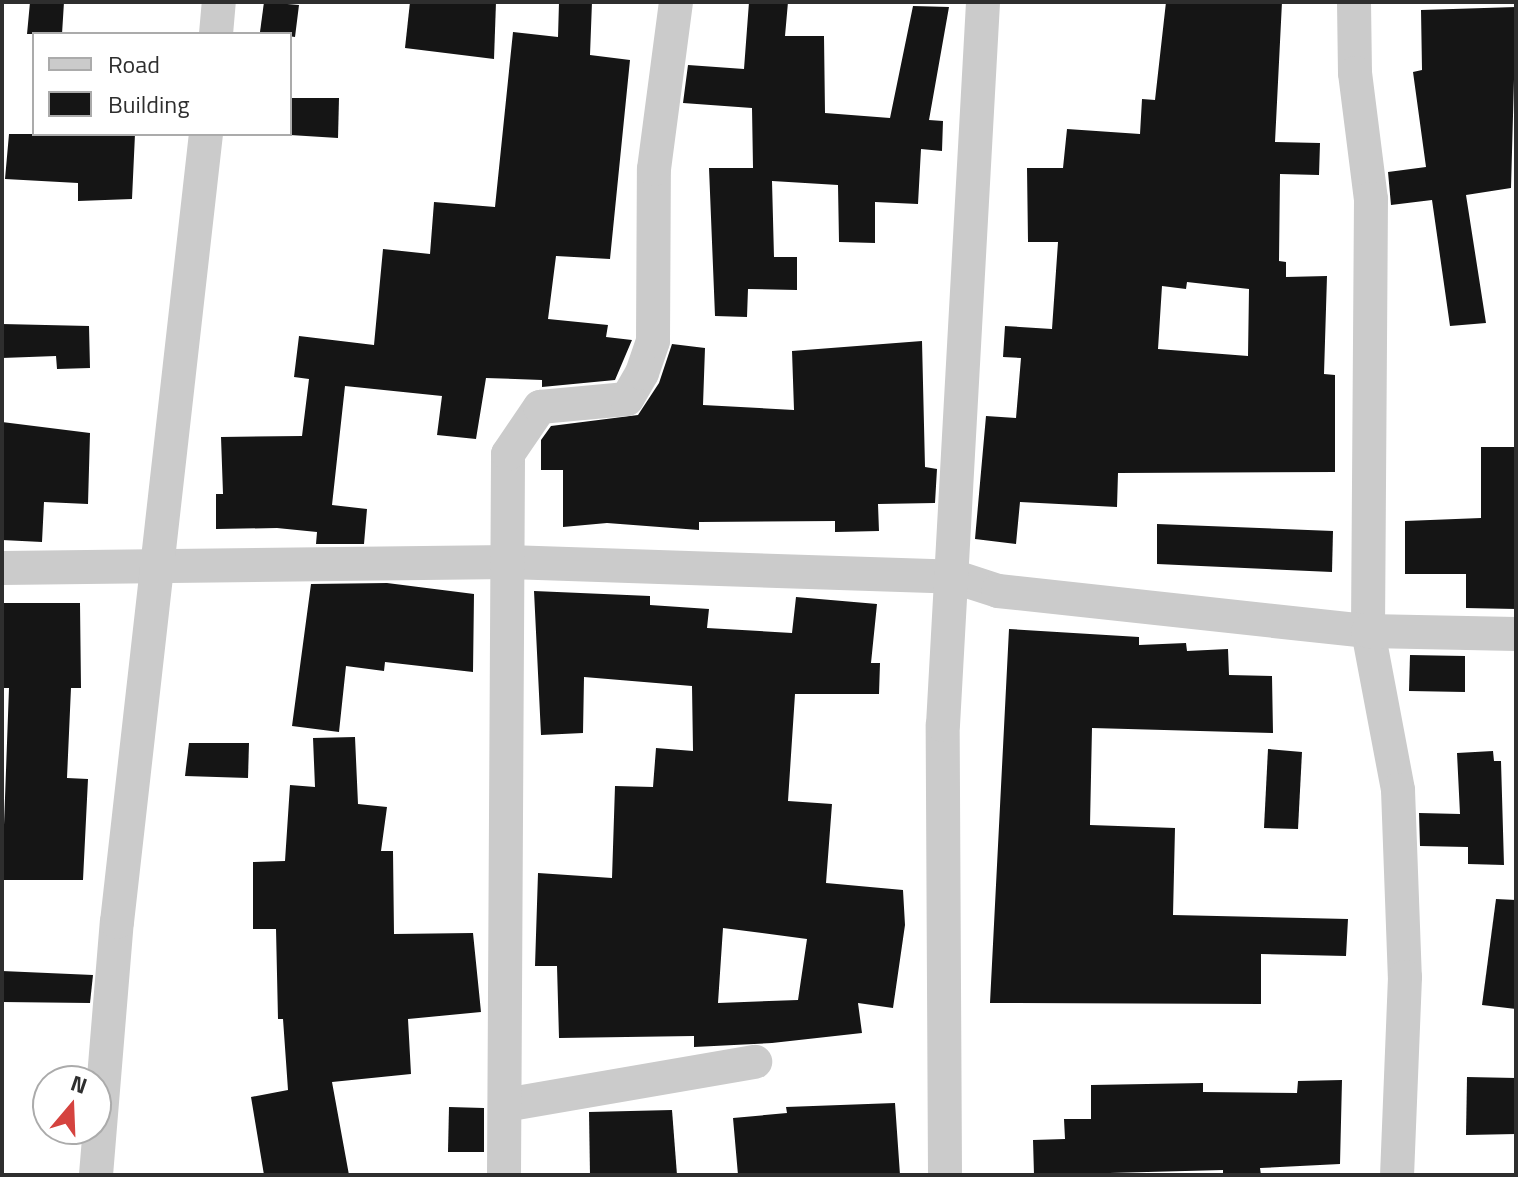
<!DOCTYPE html>
<style>
body{margin:0}
#map{position:relative;width:1518px;height:1177px;overflow:hidden;background:#fff;font-family:"Titillium Web",sans-serif}
div>[style]{position:absolute}
.building>*{inset:0;background:#151515}
.minor>*{height:34px;margin:-17px;padding:0 17px;transform-origin:17px;border-radius:17px;background:#cbcbcb}
span{translate:-50% -50%;white-space:nowrap;text-align:center;line-height:1.15;-webkit-text-stroke:8px #fff;paint-order:stroke}
.frame{position:absolute;inset:0;border:4px solid #2e2e2e;pointer-events:none}
.legend{position:absolute;left:32px;top:32px;width:260px;height:104px;box-sizing:border-box;background:#fff;border:2px solid #ababab;margin:0;padding:10px 14px;list-style:none;font-size:24px;color:#2e2e2e}
.legend li{display:flex;align-items:center;gap:16px;height:40px}
.legend b{width:40px;border:2px solid #ababab}
.north{position:absolute;left:32px;top:1065px;width:80px;height:80px;box-sizing:border-box;background:#fff;border:2px solid #ababab;border-radius:50%;rotate:19deg;font-size:22px;font-weight:700;line-height:32px;text-align:center;color:#2e2e2e}
.north::after{content:'';display:block;margin:auto;width:28px;height:36px;background:#d5433f;clip-path:polygon(50% 0,100% 100%,50% 72%,0 100%)}
</style>
<div id="map">
<div class="building">
<div style="clip-path:polygon(30px 2px,64px 2px,62px 34px,27px 34px)"></div>
<div style="clip-path:polygon(264px 2px,299px 5px,295px 37px,260px 32px)"></div>
<div style="clip-path:polygon(410px 2px,496px 2px,494px 59px,405px 48px)"></div>
<div style="clip-path:polygon(559px 2px,592px 2px,590px 55px,630px 60px,610px 259px,556px 256px,548px 319px,608px 325px,606px 337px,632px 340px,615px 380px,542px 387px,542px 380px,486px 378px,476px 439px,437px 435px,442px 396px,345px 386px,332px 505px,367px 509px,364px 544px,316px 544px,317px 532px,277px 528px,216px 529px,216px 494px,223px 494px,221px 437px,302px 436px,309px 379px,294px 377px,299px 336px,374px 345px,383px 249px,430px 254px,434px 202px,495px 207px,513px 32px,558px 37px)"></div>
<div style="clip-path:polygon(749px 2px,788px 2px,785px 36px,824px 36px,825px 113px,890px 118px,913px 6px,949px 7px,929px 120px,943px 121px,942px 151px,921px 149px,918px 204px,875px 202px,875px 243px,839px 242px,838px 185px,772px 181px,774px 257px,797px 257px,797px 290px,748px 289px,747px 317px,715px 316px,709px 168px,753px 168px,752px 108px,683px 103px,688px 65px,744px 69px)"></div>
<div style="clip-path:polygon(evenodd,1166px 2px,1282px 2px,1275px 142px,1320px 143px,1319px 175px,1280px 174px,1279px 261px,1286px 262px,1286px 277px,1327px 276px,1324px 374px,1335px 375px,1335px 472px,1118px 473px,1117px 507px,1020px 502px,1016px 544px,975px 539px,986px 416px,1016px 418px,1021px 358px,1003px 357px,1005px 326px,1052px 329px,1058px 242px,1028px 242px,1027px 168px,1063px 168px,1067px 129px,1140px 134px,1142px 99px,1155px 100px,1166px 2px,1187px 282px,1249px 289px,1248px 356px,1158px 349px,1162px 286px,1186px 289px,1187px 282px)"></div>
<div style="clip-path:polygon(1516px 7px,1511px 188px,1466px 195px,1486px 323px,1450px 326px,1432px 200px,1391px 205px,1388px 172px,1426px 167px,1413px 72px,1422px 70px,1421px 10px)"></div>
<div style="clip-path:polygon(290px 98px,339px 98px,338px 138px,290px 135px)"></div>
<div style="clip-path:polygon(9px 134px,135px 134px,132px 199px,78px 201px,78px 183px,5px 179px)"></div>
<div style="clip-path:polygon(2px 324px,89px 326px,90px 368px,57px 369px,56px 356px,2px 358px)"></div>
<div style="clip-path:polygon(922px 341px,925px 467px,937px 469px,935px 503px,878px 504px,879px 531px,835px 532px,835px 521px,699px 522px,699px 530px,607px 523px,563px 527px,563px 470px,541px 470px,541px 440px,551px 426px,638px 415px,659px 383px,672px 344px,705px 348px,703px 405px,794px 410px,792px 351px)"></div>
<div style="clip-path:polygon(2px 422px,90px 433px,88px 504px,44px 502px,42px 542px,2px 540px)"></div>
<div style="clip-path:polygon(1481px 447px,1516px 447px,1516px 609px,1466px 608px,1466px 574px,1405px 574px,1405px 521px,1481px 518px)"></div>
<div style="clip-path:polygon(1157px 524px,1333px 531px,1332px 572px,1157px 564px)"></div>
<div style="clip-path:polygon(387px 583px,474px 594px,473px 672px,385px 662px,384px 671px,346px 666px,339px 732px,292px 726px,311px 584px)"></div>
<div style="clip-path:polygon(evenodd,534px 591px,650px 596px,650px 605px,709px 609px,707px 628px,792px 633px,796px 597px,877px 604px,871px 663px,880px 663px,879px 694px,795px 694px,788px 801px,832px 804px,826px 883px,903px 890px,905px 925px,893px 1008px,858px 1003px,862px 1033px,772px 1043px,694px 1047px,694px 1036px,559px 1038px,557px 966px,535px 966px,538px 873px,612px 878px,615px 786px,653px 787px,656px 748px,693px 751px,692px 686px,584px 677px,583px 733px,541px 735px,534px 591px,723px 928px,807px 939px,798px 1000px,718px 1003px,723px 928px)"></div>
<div style="clip-path:polygon(2px 603px,80px 603px,81px 688px,71px 688px,67px 778px,88px 779px,83px 880px,2px 880px,9px 688px,2px 688px)"></div>
<div style="clip-path:polygon(1009px 629px,1139px 637px,1139px 645px,1186px 643px,1187px 651px,1228px 649px,1229px 675px,1272px 676px,1273px 733px,1092px 728px,1090px 825px,1175px 828px,1173px 915px,1348px 919px,1346px 956px,1261px 954px,1261px 1004px,990px 1003px)"></div>
<div style="clip-path:polygon(1410px 655px,1465px 656px,1465px 692px,1409px 691px)"></div>
<div style="clip-path:polygon(355px 737px,358px 804px,387px 807px,381px 851px,393px 851px,394px 934px,473px 933px,481px 1012px,408px 1019px,411px 1074px,332px 1082px,349px 1175px,264px 1175px,251px 1097px,288px 1090px,283px 1019px,278px 1019px,276px 929px,253px 929px,253px 862px,285px 861px,290px 785px,315px 787px,313px 738px)"></div>
<div style="clip-path:polygon(189px 743px,249px 743px,248px 778px,185px 776px)"></div>
<div style="clip-path:polygon(1268px 749px,1302px 752px,1298px 829px,1264px 828px)"></div>
<div style="clip-path:polygon(1493px 751px,1494px 761px,1501px 761px,1504px 865px,1468px 864px,1468px 847px,1420px 846px,1419px 813px,1460px 814px,1457px 753px)"></div>
<div style="clip-path:polygon(1496px 899px,1516px 900px,1516px 1009px,1482px 1005px)"></div>
<div style="clip-path:polygon(2px 971px,93px 975px,90px 1003px,2px 1002px)"></div>
<div style="clip-path:polygon(1467px 1077px,1516px 1078px,1516px 1134px,1466px 1135px)"></div>
<div style="clip-path:polygon(1342px 1080px,1340px 1164px,1260px 1168px,1261px 1175px,1223px 1175px,1223px 1170px,1034px 1175px,1033px 1140px,1065px 1139px,1064px 1119px,1091px 1119px,1091px 1085px,1203px 1083px,1203px 1092px,1297px 1093px,1298px 1081px)"></div>
<div style="clip-path:polygon(895px 1103px,900px 1175px,738px 1175px,733px 1118px,787px 1113px,786px 1107px)"></div>
<div style="clip-path:polygon(449px 1107px,484px 1108px,484px 1152px,448px 1152px)"></div>
<div style="clip-path:polygon(672px 1110px,677px 1175px,590px 1175px,589px 1112px)"></div>
</div>
<div class="minor">
<div style="left:1354px;top:2px;width:71px;rotate:89.2deg"></div>
<div style="left:1355px;top:73px;width:127px;rotate:82.8deg"></div>
<div style="left:1371px;top:199px;width:432px;rotate:90.4deg"></div>
<div style="left:1368px;top:631px;width:162px;rotate:79.3deg"></div>
<div style="left:1398px;top:790px;width:187px;rotate:87.9deg"></div>
<div style="left:1405px;top:977px;width:198px;rotate:92.3deg"></div>
<div style="left:216px;top:34px;width:32px;rotate:-85deg"></div>
<div style="left:2px;top:568px;width:506px;rotate:-0.68deg"></div>
<div style="left:508px;top:562px;width:447px;rotate:1.9deg"></div>
<div style="left:955px;top:577px;width:45px;rotate:18deg"></div>
<div style="left:998px;top:591px;width:372px;rotate:6.2deg"></div>
<div style="left:1368px;top:631px;width:148px;rotate:1.2deg"></div>
<div style="left:505px;top:1105px;width:254px;rotate:-9.8deg"></div>
<div style="left:96px;top:1175px;width:254px;rotate:-85.3deg"></div>
<div style="left:117px;top:922px;width:793px;rotate:-83.56deg"></div>
<div style="left:504px;top:1175px;width:721px;rotate:-89.68deg"></div>
<div style="left:508px;top:454px;width:57px;rotate:-55.8deg"></div>
<div style="left:540px;top:407px;width:87px;rotate:-5.3deg"></div>
<div style="left:627px;top:399px;width:30px;rotate:-60deg"></div>
<div style="left:642px;top:373px;width:34px;rotate:-71deg"></div>
<div style="left:653px;top:341px;width:172px;rotate:-89.7deg"></div>
<div style="left:654px;top:169px;width:168px;rotate:-82.5deg"></div>
<div style="left:945px;top:1175px;width:450px;rotate:-90.3deg"></div>
<div style="left:943px;top:725px;width:724px;rotate:-86.83deg"></div>
</div>
<div class="frame"></div>
<ul class="legend">
<li><b style="height:10px;background:#cbcbcb"></b>Road</li>
<li><b style="height:22px;background:#151515"></b>Building</li>
</ul>
<div class="north">N</div>
</div>
